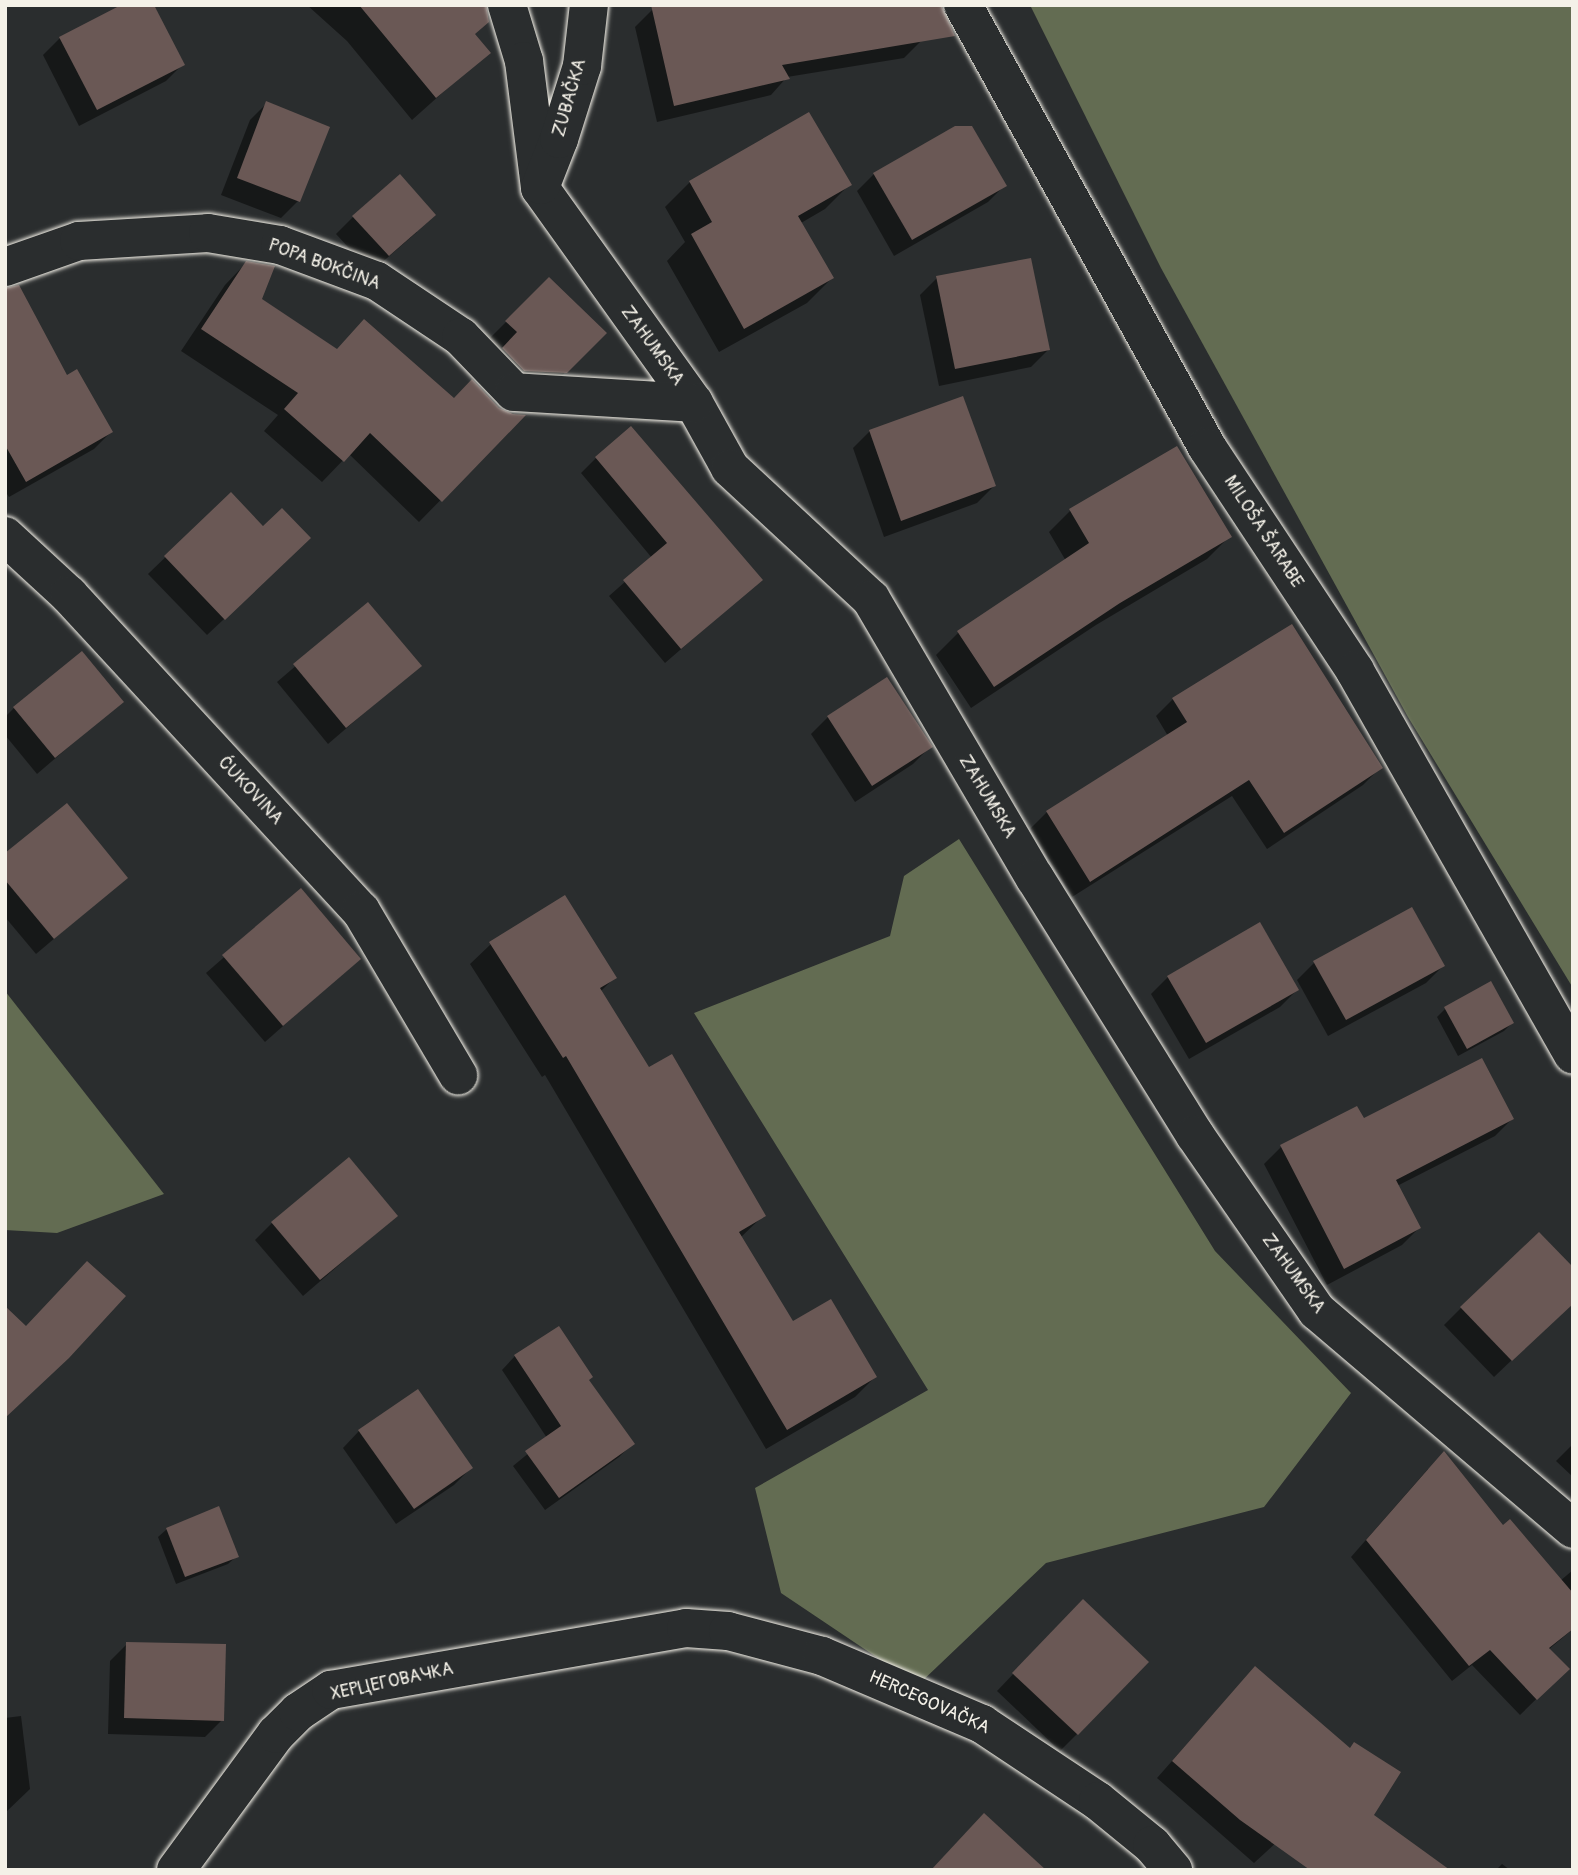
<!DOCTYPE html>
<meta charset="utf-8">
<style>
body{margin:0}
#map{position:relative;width:1578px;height:1875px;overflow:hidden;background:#2a2d2e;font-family:Pangolin,sans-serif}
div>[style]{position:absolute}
.green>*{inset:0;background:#636c52}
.shadow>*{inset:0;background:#0007}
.building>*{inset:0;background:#6a5855}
.roads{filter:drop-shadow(0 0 2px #f4f1e8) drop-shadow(0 0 2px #f4f1e8)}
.minor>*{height:38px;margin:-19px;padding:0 19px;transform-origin:19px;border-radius:19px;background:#2a2d2e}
span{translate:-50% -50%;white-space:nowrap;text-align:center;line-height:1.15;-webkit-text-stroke:5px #2a2d2e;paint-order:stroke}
.street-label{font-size:18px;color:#f4f1e8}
.frame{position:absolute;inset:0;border:7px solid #f4f1e8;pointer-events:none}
</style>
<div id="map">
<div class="green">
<div style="clip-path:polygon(1030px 5px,1573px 5px,1573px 988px,1408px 717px,1161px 268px)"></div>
<div style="clip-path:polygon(959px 839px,1215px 1251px,1351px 1393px,1264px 1507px,1046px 1563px,918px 1685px,781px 1593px,755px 1488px,928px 1390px,694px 1013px,890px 936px,904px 876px)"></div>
<div style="clip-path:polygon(5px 991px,164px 1194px,57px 1233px,5px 1230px)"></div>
</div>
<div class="shadow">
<div style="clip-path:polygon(307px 5px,485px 5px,474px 35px,488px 52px,412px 120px,347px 41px)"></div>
<div style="clip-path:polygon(652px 10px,921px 41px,904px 58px,787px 77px,771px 95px,657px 122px,635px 27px)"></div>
<div style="clip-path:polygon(60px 38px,183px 64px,166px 81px,79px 126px,43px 55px)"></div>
<div style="clip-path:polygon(267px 103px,298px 201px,281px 218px,221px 195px,250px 120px)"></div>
<div style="clip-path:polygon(809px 114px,850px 184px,825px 209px,801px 223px,832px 278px,807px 303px,719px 352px,667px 261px,685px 242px,665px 207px,690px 182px)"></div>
<div style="clip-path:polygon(874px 174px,1005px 185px,988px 202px,894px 256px,857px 191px)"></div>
<div style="clip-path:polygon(353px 217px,417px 232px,371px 272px,336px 234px)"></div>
<div style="clip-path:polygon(246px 263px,260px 299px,336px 350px,453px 400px,523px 416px,419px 522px,349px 454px,322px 482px,264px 431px,278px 415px,181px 351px,225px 285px)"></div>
<div style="clip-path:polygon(937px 278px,1048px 350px,1031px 367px,939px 386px,920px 295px)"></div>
<div style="clip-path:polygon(549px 279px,604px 333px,548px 390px,486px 366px,501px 351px,489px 339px)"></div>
<div style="clip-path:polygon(5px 301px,111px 432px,94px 449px,9px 497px,5px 491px)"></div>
<div style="clip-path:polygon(870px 431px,994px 486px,977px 503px,884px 537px,853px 448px)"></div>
<div style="clip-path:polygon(596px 458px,761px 580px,665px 663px,609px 596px,652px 558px,581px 473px)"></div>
<div style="clip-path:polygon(231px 494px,292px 555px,207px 635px,148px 574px)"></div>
<div style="clip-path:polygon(1071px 510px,1229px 537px,1207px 559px,1096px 625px,971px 708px,936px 655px,958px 633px,1066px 561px,1049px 532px)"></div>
<div style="clip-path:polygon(368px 604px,419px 666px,328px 744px,277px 682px)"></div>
<div style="clip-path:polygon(1173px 699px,1380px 768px,1363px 785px,1267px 849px,1232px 796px,1072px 897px,1030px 829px,1047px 812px,1168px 736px,1156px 716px)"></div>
<div style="clip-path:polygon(121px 702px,37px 774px,5px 735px,5px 717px,14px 708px)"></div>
<div style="clip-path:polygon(828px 717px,930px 747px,913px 764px,855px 802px,811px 734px)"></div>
<div style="clip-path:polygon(5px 856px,126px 878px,36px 954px,5px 917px)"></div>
<div style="clip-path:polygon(301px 890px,359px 959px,265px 1042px,206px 973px)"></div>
<div style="clip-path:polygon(491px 944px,615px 977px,600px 992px,648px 1069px,764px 1215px,740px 1238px,793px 1323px,875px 1377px,855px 1397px,766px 1449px,545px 1075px,542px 1077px,470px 964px)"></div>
<div style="clip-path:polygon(1314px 963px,1443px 966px,1426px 983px,1328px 1036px,1297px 980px)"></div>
<div style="clip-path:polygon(1168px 977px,1297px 990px,1280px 1007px,1189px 1059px,1151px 994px)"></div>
<div style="clip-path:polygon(1445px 1009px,1512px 1023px,1504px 1031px,1458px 1056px,1437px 1017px)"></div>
<div style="clip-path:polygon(1512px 1119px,1495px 1136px,1397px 1186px,1419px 1228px,1402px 1245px,1327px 1285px,1264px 1164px,1281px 1147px,1363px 1120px)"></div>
<div style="clip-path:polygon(396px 1216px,303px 1296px,255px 1240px,272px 1223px)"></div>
<div style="clip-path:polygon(1573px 1302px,1494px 1377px,1444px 1325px,1461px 1308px)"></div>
<div style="clip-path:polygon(515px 1356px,587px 1381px,632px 1444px,619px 1457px,545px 1510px,513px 1466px,547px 1438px,502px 1370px)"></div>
<div style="clip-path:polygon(359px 1431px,471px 1468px,454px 1485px,396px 1524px,343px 1448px)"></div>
<div style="clip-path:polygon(1573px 1444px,1573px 1477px,1556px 1461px)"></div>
<div style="clip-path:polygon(1428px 1469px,1560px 1581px,1573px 1570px,1573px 1629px,1548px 1650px,1567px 1669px,1520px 1715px,1472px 1665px,1452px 1681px,1351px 1557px)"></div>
<div style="clip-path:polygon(167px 1529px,237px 1556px,228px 1564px,176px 1584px,158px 1537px)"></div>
<div style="clip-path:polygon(1066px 1619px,1077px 1734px,1060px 1751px,997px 1691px)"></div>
<div style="clip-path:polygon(127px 1644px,222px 1720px,205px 1737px,108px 1734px,110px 1661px)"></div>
<div style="clip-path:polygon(1239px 1685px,1371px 1816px,1278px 1841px,1254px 1863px,1157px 1778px)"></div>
<div style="clip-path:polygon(21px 1716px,30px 1789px,5px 1813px,5px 1718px)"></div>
<div style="clip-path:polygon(1502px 1864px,1510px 1870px,1496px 1870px)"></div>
</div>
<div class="building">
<div style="clip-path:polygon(121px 5px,154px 5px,185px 65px,97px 110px,59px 37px)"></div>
<div style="clip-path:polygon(359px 5px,486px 5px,489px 22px,475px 34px,491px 53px,436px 98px)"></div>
<div style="clip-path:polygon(651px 5px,941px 5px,955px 36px,782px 65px,790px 79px,674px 106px)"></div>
<div style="clip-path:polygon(266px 101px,330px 127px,300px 202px,237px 178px)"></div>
<div style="clip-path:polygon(809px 112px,852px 185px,798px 216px,834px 278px,744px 329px,691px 234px,712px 222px,689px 181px)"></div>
<div style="clip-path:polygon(955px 126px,972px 126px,1007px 186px,912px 240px,873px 173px)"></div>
<div style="clip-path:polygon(400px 174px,436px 215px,389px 256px,352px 216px)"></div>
<div style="clip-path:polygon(1031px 258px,1050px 350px,955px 369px,936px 276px)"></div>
<div style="clip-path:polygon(246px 261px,275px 266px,262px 299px,337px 349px,364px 319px,454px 398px,472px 379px,499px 408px,513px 414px,526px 415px,442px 502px,370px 433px,344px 462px,284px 409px,298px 393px,201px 329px)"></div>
<div style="clip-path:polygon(549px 277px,607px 333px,567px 373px,524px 371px,502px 348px,517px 332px,505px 321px)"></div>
<div style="clip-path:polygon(19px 285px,67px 375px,77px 369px,113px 432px,26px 482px,5px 445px,5px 288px)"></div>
<div style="clip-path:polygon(963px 396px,996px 486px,901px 521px,869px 430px)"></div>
<div style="clip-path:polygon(631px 426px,763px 580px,681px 649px,623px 580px,667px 543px,595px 457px)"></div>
<div style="clip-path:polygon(1177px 446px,1232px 537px,1120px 603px,994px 687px,957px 631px,1089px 543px,1069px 509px)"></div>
<div style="clip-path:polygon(231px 492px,263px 526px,282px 508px,311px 538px,225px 620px,164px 556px)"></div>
<div style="clip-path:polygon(368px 602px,422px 666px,346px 728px,293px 664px)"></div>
<div style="clip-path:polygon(1292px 624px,1383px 768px,1284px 833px,1249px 780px,1090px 882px,1046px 811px,1187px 722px,1172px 698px)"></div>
<div style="clip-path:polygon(82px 651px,124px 702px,55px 758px,13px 707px)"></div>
<div style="clip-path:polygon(887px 677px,933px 747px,872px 786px,827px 716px)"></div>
<div style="clip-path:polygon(67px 803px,128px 878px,54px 939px,5px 880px,5px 853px)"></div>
<div style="clip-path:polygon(301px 888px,361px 959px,283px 1026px,222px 955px)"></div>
<div style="clip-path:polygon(565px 895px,617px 978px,600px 988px,649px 1067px,672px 1054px,766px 1216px,739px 1232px,793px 1321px,831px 1299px,877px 1377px,787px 1430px,566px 1056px,563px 1058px,489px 942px)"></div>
<div style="clip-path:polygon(1412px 907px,1445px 966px,1346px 1020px,1313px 961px)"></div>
<div style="clip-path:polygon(1260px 922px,1299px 990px,1206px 1043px,1167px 976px)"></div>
<div style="clip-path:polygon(1491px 981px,1514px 1023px,1467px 1049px,1444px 1007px)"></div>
<div style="clip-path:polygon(1482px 1058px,1514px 1119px,1396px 1180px,1421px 1228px,1344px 1269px,1280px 1145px,1357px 1106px,1364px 1118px)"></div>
<div style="clip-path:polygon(349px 1157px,398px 1216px,320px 1280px,271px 1222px)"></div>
<div style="clip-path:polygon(1539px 1232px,1573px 1267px,1573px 1304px,1512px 1361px,1460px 1307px)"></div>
<div style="clip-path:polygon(87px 1261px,126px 1296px,69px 1358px,5px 1418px,5px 1306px,26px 1326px)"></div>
<div style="clip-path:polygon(559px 1326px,593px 1377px,589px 1380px,635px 1444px,559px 1498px,525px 1451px,561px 1426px,514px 1355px)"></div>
<div style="clip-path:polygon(418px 1389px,473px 1468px,414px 1509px,358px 1430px)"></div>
<div style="clip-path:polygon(1444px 1451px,1503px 1525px,1510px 1519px,1573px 1593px,1573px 1629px,1549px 1648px,1570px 1669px,1537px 1700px,1490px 1650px,1469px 1666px,1366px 1540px)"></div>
<div style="clip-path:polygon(219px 1506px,239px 1557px,185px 1577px,166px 1528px)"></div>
<div style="clip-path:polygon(1083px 1599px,1149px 1662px,1078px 1735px,1012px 1673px)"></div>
<div style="clip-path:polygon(126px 1642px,226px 1644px,224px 1721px,124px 1718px)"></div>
<div style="clip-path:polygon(1255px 1666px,1350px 1748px,1354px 1742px,1401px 1772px,1374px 1815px,1450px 1870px,1310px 1870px,1240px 1820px,1172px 1761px)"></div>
<div style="clip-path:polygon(984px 1813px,1046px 1870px,931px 1870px)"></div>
</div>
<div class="roads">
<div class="minor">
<div style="left:507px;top:5px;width:59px;rotate:73.1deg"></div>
<div style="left:524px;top:61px;width:128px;rotate:82.8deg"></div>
<div style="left:540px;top:188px;width:264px;rotate:54.4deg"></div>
<div style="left:694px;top:403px;width:74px;rotate:61deg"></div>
<div style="left:730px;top:468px;width:192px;rotate:42.9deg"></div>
<div style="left:871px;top:599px;width:324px;rotate:59.6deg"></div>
<div style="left:1035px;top:878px;width:303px;rotate:58.1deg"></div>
<div style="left:1195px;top:1135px;width:214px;rotate:55.3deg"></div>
<div style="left:1317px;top:1311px;width:336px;rotate:40.4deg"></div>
<div style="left:963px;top:5px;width:505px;rotate:61.1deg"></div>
<div style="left:1207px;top:447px;width:268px;rotate:56.5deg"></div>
<div style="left:1355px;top:671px;width:441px;rotate:60.4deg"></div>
<div style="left:541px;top:185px;width:49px;rotate:-68.6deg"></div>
<div style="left:559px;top:139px;width:77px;rotate:-72.5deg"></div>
<div style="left:582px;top:66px;width:61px;rotate:-83.5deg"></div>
<div style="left:5px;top:267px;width:78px;rotate:-19.4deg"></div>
<div style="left:79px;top:241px;width:129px;rotate:-3.5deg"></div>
<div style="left:208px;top:233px;width:73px;rotate:9.5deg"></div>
<div style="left:280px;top:245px;width:103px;rotate:20.4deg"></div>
<div style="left:377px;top:281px;width:101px;rotate:33.7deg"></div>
<div style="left:461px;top:337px;width:76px;rotate:46.1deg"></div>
<div style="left:514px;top:392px;width:180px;rotate:3.5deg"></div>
<div style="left:5px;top:536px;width:87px;rotate:42.7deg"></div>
<div style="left:69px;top:595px;width:430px;rotate:47.3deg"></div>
<div style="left:361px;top:911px;width:191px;rotate:59.4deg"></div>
<div style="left:176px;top:1870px;width:169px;rotate:-53.7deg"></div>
<div style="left:276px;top:1734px;width:31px;rotate:-45deg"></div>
<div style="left:298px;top:1712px;width:40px;rotate:-34deg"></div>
<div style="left:331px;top:1690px;width:360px;rotate:-9.9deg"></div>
<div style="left:686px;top:1628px;width:42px;rotate:4.1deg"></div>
<div style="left:728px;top:1631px;width:97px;rotate:14.9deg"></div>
<div style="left:822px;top:1656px;width:174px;rotate:23deg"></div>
<div style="left:982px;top:1724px;width:139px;rotate:33.6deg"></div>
<div style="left:1098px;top:1801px;width:70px;rotate:39.2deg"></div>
<div style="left:1152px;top:1845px;width:33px;rotate:50deg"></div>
</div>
</div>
<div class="street-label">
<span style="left:570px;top:98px;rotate:-74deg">ZUBAČKA</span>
<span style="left:324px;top:265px;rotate:20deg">POPA BOKČINA</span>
<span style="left:652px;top:346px;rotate:54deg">ZAHUMSKA</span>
<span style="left:1263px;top:532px;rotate:57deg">MILOŠA ŠARABE</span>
<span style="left:250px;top:791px;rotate:47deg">ĆUKOVINA</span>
<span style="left:987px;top:797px;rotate:59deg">ZAHUMSKA</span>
<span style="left:1293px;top:1274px;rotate:54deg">ZAHUMSKA</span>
<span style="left:392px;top:1682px;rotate:-12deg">ХЕРЦЕГОВАЧКА</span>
<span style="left:929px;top:1703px;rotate:24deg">HERCEGOVAČKA</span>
</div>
<div class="frame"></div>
</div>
